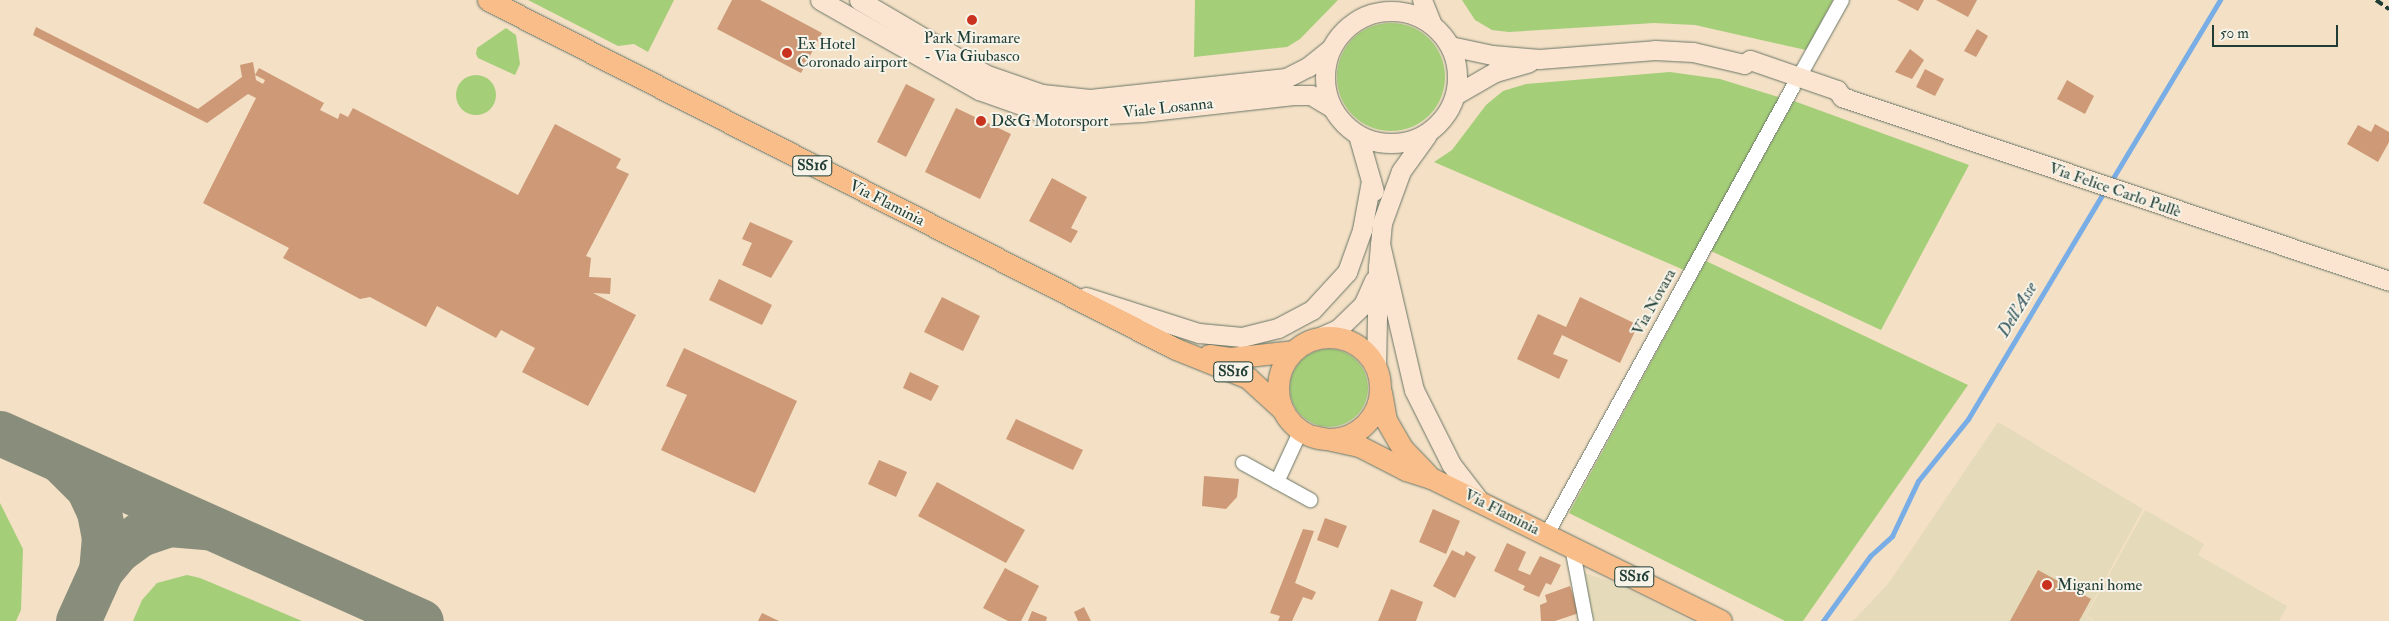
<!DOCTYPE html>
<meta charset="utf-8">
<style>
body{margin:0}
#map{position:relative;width:2389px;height:621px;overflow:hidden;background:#f3e0c5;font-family:"IM FELL Double Pica",serif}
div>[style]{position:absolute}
.built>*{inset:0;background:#e5dbba}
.green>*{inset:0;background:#a5ce79}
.round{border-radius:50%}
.stream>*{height:5px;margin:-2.5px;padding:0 2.5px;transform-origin:2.5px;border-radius:2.5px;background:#78ade6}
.taxiway>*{height:45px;margin:-22.5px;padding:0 22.5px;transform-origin:22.5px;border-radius:22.5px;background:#898e7c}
.building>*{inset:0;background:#cd9976}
.roads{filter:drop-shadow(0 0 1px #697667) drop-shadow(0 0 1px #697667)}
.street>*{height:14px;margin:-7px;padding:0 7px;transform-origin:7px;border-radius:7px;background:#fff}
.secondary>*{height:19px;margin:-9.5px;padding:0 9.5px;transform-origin:9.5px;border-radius:9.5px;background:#fce5d0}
.secondary>.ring{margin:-9.5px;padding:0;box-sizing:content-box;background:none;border:19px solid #fce5d0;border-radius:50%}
.primary>*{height:21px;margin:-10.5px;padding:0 10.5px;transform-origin:10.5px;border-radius:10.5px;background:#f8bd89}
.primary>.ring{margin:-10.5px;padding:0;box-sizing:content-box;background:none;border:21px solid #f8bd89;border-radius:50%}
.rail>*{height:4px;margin-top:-2px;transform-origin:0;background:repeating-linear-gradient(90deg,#1f3d34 0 8px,transparent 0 12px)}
.dots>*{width:14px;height:14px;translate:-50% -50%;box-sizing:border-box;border:2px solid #f7f3e8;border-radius:50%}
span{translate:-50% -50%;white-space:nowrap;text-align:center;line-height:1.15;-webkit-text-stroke:4px #f7f3e8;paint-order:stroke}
.shield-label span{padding:1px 4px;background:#f7f3e8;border:1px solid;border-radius:4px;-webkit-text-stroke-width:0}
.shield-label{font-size:15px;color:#1f3d34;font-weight:700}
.poi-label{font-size:16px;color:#1f3d34}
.left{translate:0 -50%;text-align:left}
.street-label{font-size:16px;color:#1f3d34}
.water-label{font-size:18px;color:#355960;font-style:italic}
.scale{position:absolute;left:2212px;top:25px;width:126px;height:22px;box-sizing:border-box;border:2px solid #1f3d34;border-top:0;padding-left:6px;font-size:15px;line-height:18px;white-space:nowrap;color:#1f3d34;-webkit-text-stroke:4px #f7f3e8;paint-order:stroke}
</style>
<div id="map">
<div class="built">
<div style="clip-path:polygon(1998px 422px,2143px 509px,2085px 616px,2093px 621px,1853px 621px,1888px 584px)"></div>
<div style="clip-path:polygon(2145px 510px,2204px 544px,2198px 555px,2287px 606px,2279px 621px,2095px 621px,2086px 616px)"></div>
<div style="clip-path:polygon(1581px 572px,1613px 582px,1691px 621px,1594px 621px)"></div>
</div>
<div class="green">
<div style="clip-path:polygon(528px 0,674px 0,648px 52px,634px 44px,618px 46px)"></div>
<div style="clip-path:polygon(1195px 0,1338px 0,1300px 39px,1287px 47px,1194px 57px)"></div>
<div style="clip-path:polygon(1462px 0,1833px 0,1806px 50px,1695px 25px,1654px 23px,1509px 32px,1492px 30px,1475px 20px)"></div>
<div class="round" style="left:1337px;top:23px;width:108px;height:108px"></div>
<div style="clip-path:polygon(506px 28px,516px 35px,520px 64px,515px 75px,478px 58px,476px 54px,477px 48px)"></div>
<div style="clip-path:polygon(1670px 72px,1720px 79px,1782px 98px,1684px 270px,1434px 162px,1452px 150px,1486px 105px,1503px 91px,1526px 84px)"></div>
<div class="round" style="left:456px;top:75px;width:40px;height:40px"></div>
<div style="clip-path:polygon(1794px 101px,1969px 165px,1881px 330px,1711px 251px)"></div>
<div style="clip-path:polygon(1706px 261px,1968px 385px,1803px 621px,1785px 621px,1569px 513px)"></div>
<div class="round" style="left:1290px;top:349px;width:78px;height:78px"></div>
<div style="clip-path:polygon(0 503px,23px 549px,21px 610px,16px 621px,0 621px)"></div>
<div style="clip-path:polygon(187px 575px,200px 578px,302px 621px,133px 621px,142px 600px,157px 583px)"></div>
</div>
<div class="stream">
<div style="left:2110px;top:183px;width:214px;rotate:-59deg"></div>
<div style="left:1823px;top:621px;width:80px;rotate:-54.1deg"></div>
<div style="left:1870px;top:556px;width:30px;rotate:-42deg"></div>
<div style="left:1892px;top:536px;width:61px;rotate:-64.7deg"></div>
<div style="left:1918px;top:481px;width:80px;rotate:-51.1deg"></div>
<div style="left:1968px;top:419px;width:267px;rotate:-59.1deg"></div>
</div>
<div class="taxiway">
<div style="left:0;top:433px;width:461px;rotate:24.1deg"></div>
<div style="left:62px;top:462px;width:37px;rotate:45deg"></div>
<div style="left:88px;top:488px;width:26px;rotate:65deg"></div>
<div style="left:99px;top:512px;width:25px;rotate:79deg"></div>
<div style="left:104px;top:537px;width:33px;rotate:95deg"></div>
<div style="left:101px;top:570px;width:56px;rotate:114.3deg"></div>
<div style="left:101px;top:570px;width:26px;rotate:-50deg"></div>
<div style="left:118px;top:550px;width:27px;rotate:-36deg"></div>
<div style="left:140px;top:534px;width:31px;rotate:-19deg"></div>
<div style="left:169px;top:524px;width:36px;rotate:5deg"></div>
</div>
<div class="building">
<div style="clip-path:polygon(732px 0,760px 0,822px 33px,801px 73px,717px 29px)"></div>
<div style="clip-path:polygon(1897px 0,1924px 0,1918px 11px)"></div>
<div style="clip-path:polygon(1936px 0,1977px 0,1968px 17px)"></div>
<div style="clip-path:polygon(36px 27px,198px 109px,242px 77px,240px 65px,253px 62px,256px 80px,263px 84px,265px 80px,255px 75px,259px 68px,324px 103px,320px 110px,338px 119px,340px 113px,348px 117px,353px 108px,518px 195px,555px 124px,621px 159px,616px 168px,629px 174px,586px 256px,591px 258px,589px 277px,611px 278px,610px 294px,593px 293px,636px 315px,588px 406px,522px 372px,535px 348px,501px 330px,496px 338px,437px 306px,426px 327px,370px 297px,360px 299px,283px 258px,289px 248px,203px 203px,256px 98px,248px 94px,207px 123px,33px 35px)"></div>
<div style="clip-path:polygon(1977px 29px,1988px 36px,1976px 57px,1964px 51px)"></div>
<div style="clip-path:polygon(1910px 49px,1924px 60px,1912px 79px,1895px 72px)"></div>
<div style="clip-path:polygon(1925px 69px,1944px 79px,1935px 96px,1916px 87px)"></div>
<div style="clip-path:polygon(2067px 80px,2094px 96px,2085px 114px,2057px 99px)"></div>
<div style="clip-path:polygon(906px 84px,935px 99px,906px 157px,877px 142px)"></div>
<div style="clip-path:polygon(956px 108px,1011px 134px,980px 199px,925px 172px)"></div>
<div style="clip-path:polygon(2375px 124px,2389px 132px,2389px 142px,2378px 162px,2347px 144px,2358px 125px,2371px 132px)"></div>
<div style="clip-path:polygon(1052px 178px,1087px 197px,1071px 228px,1078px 231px,1071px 243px,1029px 221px)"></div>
<div style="clip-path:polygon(750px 222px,793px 241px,771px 278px,742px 265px,752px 243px,742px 239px)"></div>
<div style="clip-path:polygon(719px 279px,772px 305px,762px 325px,709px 300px)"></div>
<div style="clip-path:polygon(942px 297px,980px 316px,963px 351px,924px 332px)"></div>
<div style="clip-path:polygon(1580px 297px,1638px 325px,1620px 363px,1562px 335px,1553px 354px,1568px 360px,1559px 379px,1517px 359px,1538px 314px,1566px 327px)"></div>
<div style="clip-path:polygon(684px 348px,797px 401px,755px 493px,661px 450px,687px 395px,666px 386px)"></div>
<div style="clip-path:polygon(910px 372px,939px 386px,931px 401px,903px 388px)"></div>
<div style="clip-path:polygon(1016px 419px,1083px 450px,1073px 470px,1006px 439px)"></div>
<div style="clip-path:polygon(879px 460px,907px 472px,896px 497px,868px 484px)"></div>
<div style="clip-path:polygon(1204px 476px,1239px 479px,1237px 497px,1226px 509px,1202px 506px)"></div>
<div style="clip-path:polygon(937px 482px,1025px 530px,1006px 563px,918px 516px)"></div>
<div style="clip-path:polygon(1433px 509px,1460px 521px,1446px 554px,1419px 542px)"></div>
<div style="clip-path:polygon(1325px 518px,1347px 526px,1338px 548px,1317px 540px)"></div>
<div style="clip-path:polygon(1303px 529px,1314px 531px,1295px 583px,1316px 592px,1312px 600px,1303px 597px,1292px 621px,1278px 621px,1280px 616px,1270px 613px)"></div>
<div style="clip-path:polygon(1507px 543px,1526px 552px,1518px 570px,1530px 575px,1540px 556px,1561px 565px,1551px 585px,1546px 583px,1539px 597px,1523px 590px,1525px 586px,1494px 571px)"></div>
<div style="clip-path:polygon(1452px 550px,1464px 556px,1466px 551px,1476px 557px,1455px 598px,1433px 586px)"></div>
<div style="clip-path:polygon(1005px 568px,1039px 586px,1021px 621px,1008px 621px,983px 608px)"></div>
<div style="clip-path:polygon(2038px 570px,2091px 599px,2079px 621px,2010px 621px)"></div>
<div style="clip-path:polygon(1570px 586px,1579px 613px,1555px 621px,1541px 621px,1540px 605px,1547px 602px,1545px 595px)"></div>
<div style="clip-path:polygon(1391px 589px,1423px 602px,1416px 621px,1378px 621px)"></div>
<div style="clip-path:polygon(1084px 607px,1091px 621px,1078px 621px,1074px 612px)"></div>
<div style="clip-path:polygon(1032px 611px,1047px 617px,1046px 621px,1028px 621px)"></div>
<div style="clip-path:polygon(762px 613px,779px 621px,758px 621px)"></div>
</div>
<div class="roads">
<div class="street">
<div style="left:1799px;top:77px;width:88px;rotate:-60.8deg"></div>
<div style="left:1243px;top:463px;width:77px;rotate:28.9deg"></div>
<div style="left:1277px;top:482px;width:57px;rotate:-65.2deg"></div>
<div style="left:1547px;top:534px;width:510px;rotate:-61.17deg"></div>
<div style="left:1572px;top:547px;width:75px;rotate:79.3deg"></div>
</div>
<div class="secondary">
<div style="left:820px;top:0;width:183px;rotate:29.5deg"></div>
<div style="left:979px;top:90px;width:63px;rotate:19.6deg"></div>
<div style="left:1038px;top:111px;width:52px;rotate:4.4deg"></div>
<div style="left:1090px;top:115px;width:52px;rotate:-3.3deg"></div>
<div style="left:1142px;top:112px;width:152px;rotate:-6.4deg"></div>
<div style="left:1293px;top:95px;width:18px"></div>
<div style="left:1311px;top:95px;width:23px;rotate:31deg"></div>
<div style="left:859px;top:0;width:148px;rotate:30.4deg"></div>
<div style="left:987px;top:75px;width:58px;rotate:19.1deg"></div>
<div style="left:1042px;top:94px;width:48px;rotate:5.9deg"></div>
<div style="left:1090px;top:99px;width:197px;rotate:-6.1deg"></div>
<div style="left:1286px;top:78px;width:25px;rotate:-27deg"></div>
<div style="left:1308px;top:67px;width:28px;rotate:-39deg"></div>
<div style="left:1422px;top:0;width:27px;rotate:68deg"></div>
<div class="ring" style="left:1325px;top:11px;width:113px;height:113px"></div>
<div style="left:1450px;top:46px;width:43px;rotate:12.1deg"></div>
<div style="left:1492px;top:55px;width:47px;rotate:4.9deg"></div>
<div style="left:1539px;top:59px;width:116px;rotate:-4.4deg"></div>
<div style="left:1655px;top:50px;width:38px;rotate:3deg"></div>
<div style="left:1693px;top:52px;width:52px;rotate:13.2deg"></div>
<div style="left:1744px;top:64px;width:7px;rotate:-34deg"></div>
<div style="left:1750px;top:60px;width:92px;rotate:19deg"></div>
<div style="left:1837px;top:90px;width:9px;rotate:54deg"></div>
<div style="left:1842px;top:97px;width:577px;rotate:18.59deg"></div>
<div style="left:1455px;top:95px;width:46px;rotate:-29.9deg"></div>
<div style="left:1495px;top:72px;width:35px;rotate:-16deg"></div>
<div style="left:1358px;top:135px;width:58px;rotate:74.1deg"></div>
<div style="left:1380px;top:244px;width:150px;rotate:76.9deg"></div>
<div style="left:1414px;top:390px;width:83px;rotate:63.4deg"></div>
<div style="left:1451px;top:464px;width:44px;rotate:52.4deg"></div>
<div style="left:1086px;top:297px;width:119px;rotate:17.7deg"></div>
<div style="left:1199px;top:333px;width:43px;rotate:5.3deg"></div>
<div style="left:1242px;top:337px;width:37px;rotate:-14deg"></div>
<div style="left:1278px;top:328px;width:38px;rotate:-28deg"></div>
<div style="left:1312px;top:310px;width:52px;rotate:-47.4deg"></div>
<div style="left:1347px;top:272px;width:45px;rotate:-70.3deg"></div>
<div style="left:1362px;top:230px;width:50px;rotate:-79.6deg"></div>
<div style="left:1320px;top:337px;width:20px;rotate:-24deg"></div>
<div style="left:1338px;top:329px;width:35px;rotate:-44deg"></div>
<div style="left:1363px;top:305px;width:27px;rotate:-66deg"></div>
<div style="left:1376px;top:369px;width:102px;rotate:-88.9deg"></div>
<div style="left:1378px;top:267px;width:44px;rotate:-84.8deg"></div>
<div style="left:1382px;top:223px;width:55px;rotate:-69.9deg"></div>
<div style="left:1401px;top:171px;width:44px;rotate:-54.2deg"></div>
</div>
<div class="primary">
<div style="left:488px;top:0;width:771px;rotate:26.9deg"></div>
<div style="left:1176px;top:349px;width:78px;rotate:21.9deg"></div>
<div style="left:1248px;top:378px;width:46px;rotate:42.4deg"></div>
<div class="ring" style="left:1278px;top:337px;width:81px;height:81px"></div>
<div style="left:1209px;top:355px;width:21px;rotate:8deg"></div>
<div style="left:1230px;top:358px;width:63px;rotate:-6.3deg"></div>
<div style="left:1381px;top:392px;width:28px;rotate:80deg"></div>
<div style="left:1386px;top:420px;width:34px;rotate:60deg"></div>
<div style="left:1403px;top:449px;width:35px;rotate:46deg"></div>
<div style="left:1313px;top:436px;width:47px;rotate:12.3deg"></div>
<div style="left:1359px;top:446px;width:53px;rotate:27.1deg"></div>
<div style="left:1406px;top:470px;width:26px;rotate:18deg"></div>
<div style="left:1431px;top:478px;width:323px;rotate:26.2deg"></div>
</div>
</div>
<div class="rail">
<div style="left:2376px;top:0;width:16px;rotate:35deg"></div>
</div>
<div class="dots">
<div style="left:972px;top:20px;background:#c8321e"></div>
<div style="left:787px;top:53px;background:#c8321e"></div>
<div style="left:981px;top:121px;background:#c8321e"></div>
<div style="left:2047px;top:585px;background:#c8321e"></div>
</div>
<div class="shield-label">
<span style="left:812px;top:166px">SS16</span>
<span style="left:1233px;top:372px">SS16</span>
<span style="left:1634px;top:577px">SS16</span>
</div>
<div class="poi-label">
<span style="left:972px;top:47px">Park Miramare<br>- Via Giubasco</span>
<span class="left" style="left:797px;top:53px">Ex Hotel<br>Coronado airport</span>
<span class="left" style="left:991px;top:121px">D&amp;G Motorsport</span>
<span class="left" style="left:2057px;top:585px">Migani home</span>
</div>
<div class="street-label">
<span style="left:1168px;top:108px;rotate:-6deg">Viale Losanna</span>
<span style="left:2115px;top:190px;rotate:19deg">Via Felice Carlo Pullè</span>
<span style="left:887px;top:203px;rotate:27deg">Via Flaminia</span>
<span style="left:1654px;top:302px;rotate:-61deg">Via Novara</span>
<span style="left:1502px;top:512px;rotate:27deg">Via Flaminia</span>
</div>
<div class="water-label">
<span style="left:2018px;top:310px;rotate:-59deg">Dell'Asse</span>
</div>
<div class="scale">50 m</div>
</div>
